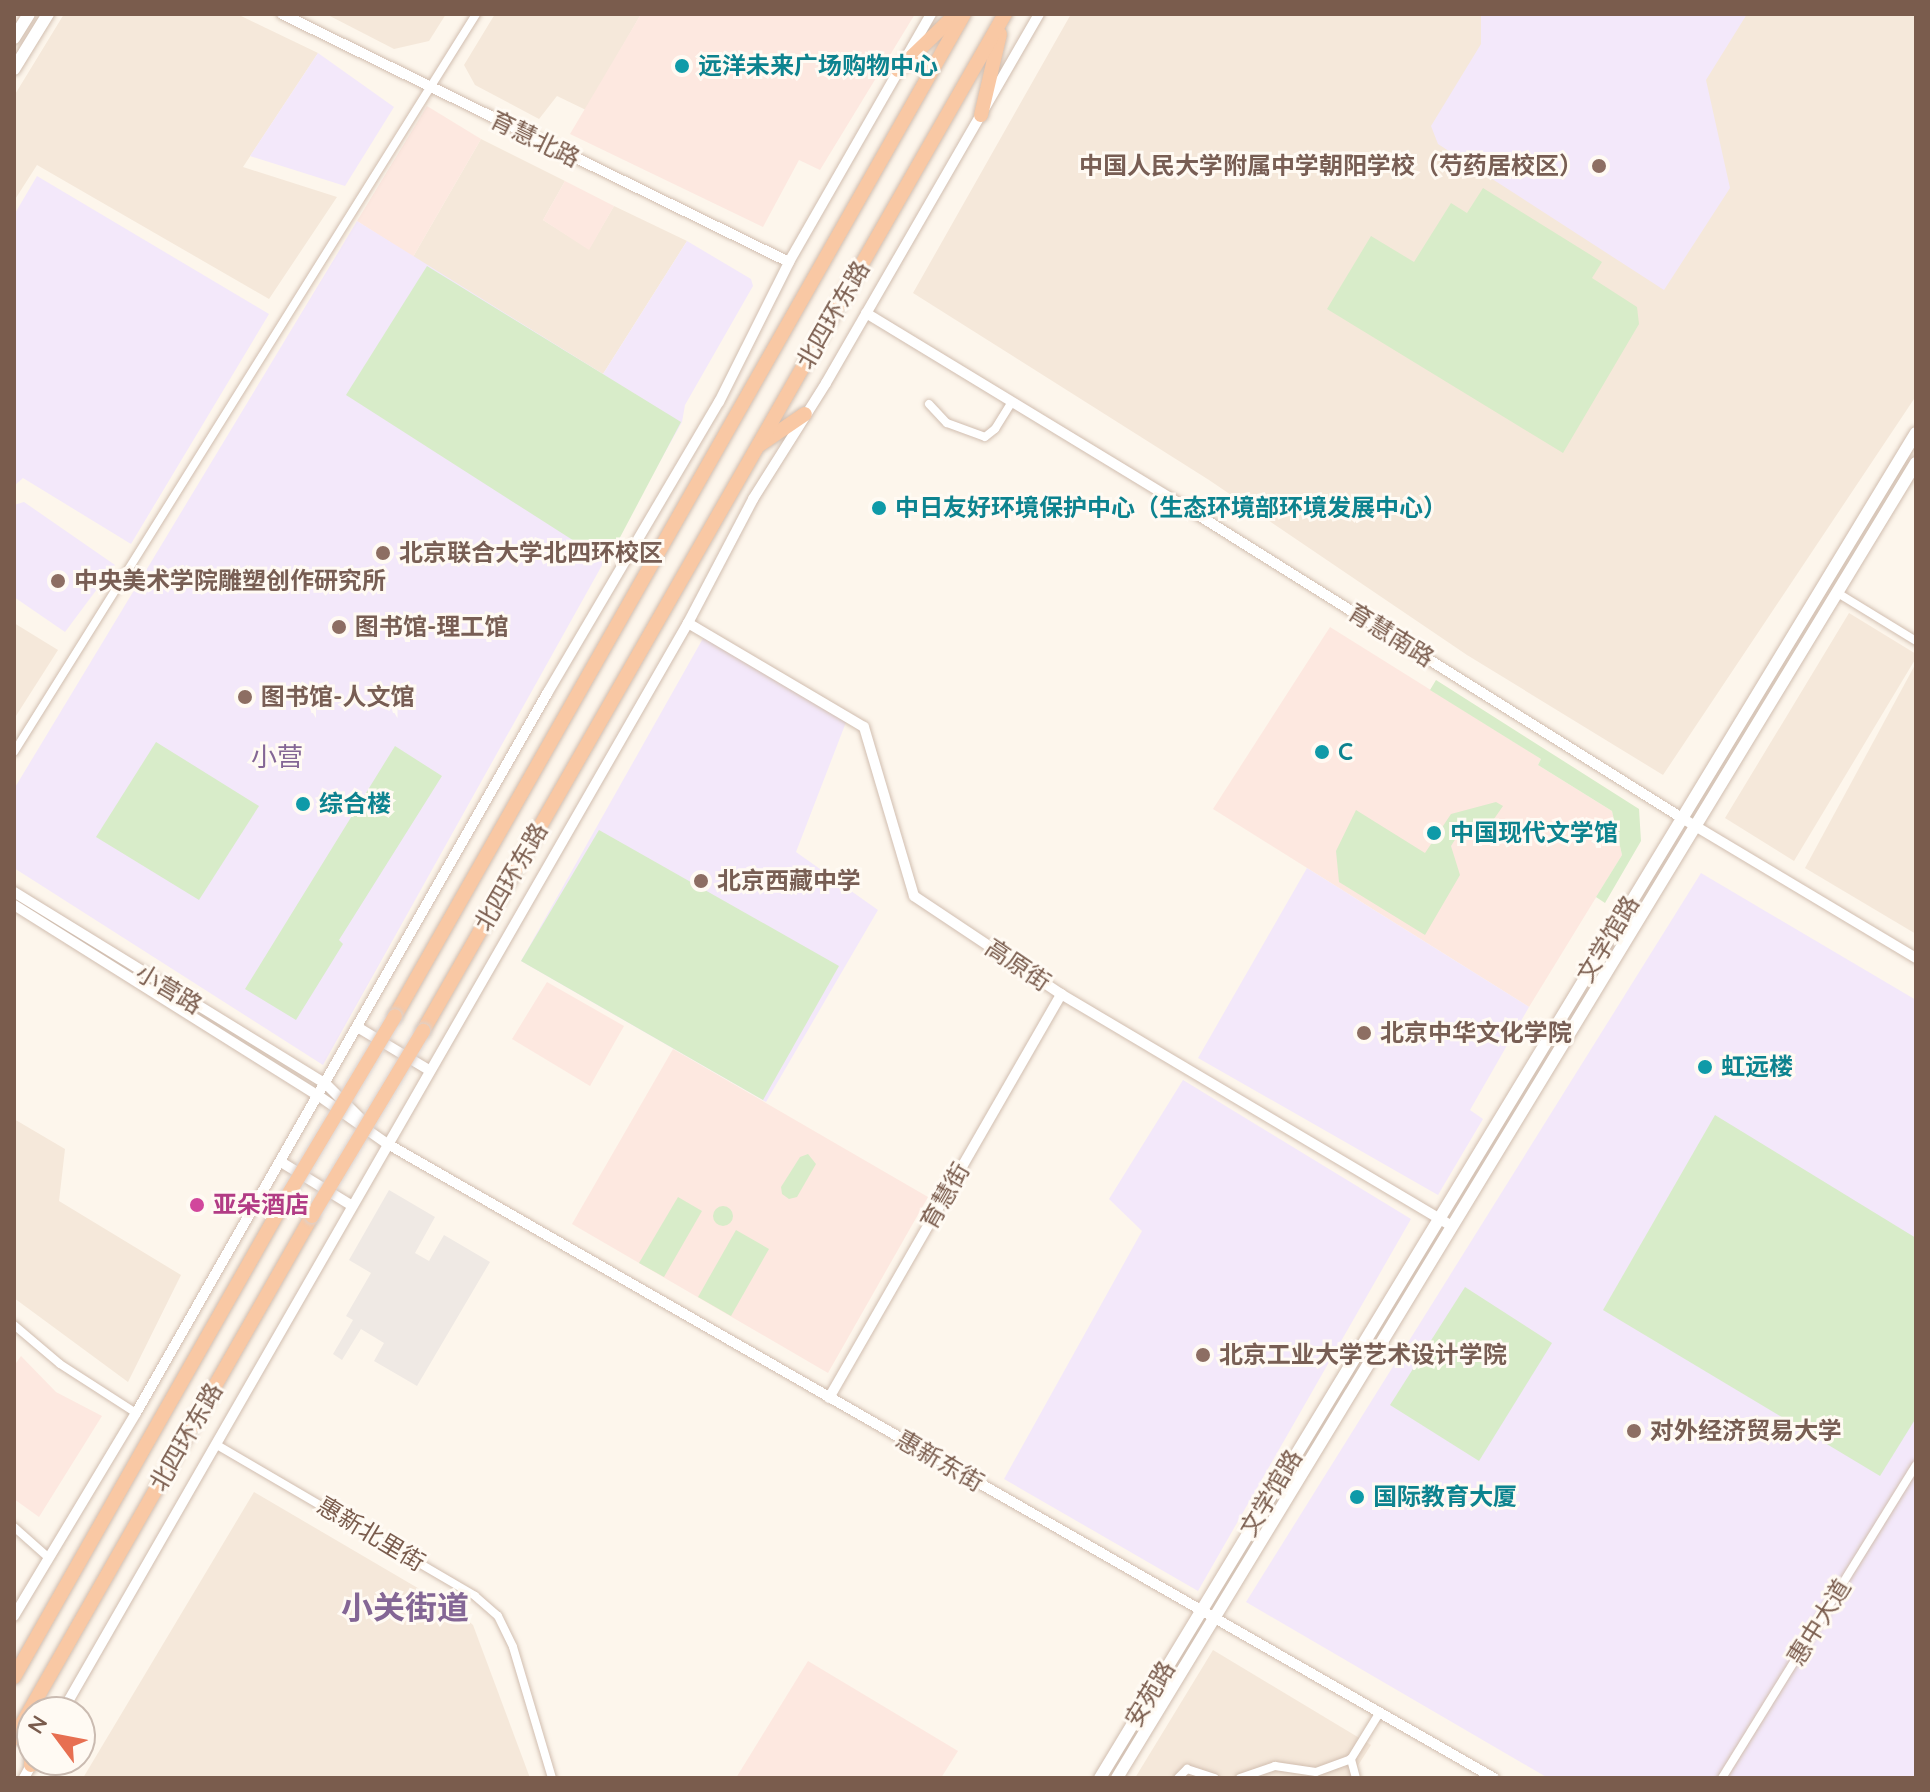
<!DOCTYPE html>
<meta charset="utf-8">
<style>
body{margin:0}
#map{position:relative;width:1930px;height:1792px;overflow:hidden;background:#fdf6ec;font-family:Quicksand,"Noto Sans SC",sans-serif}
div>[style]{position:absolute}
.residential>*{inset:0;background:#f5e8da}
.commercial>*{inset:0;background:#fde8e0}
.industrial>*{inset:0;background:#efe9e4}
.education>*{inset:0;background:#f3e8fa}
.green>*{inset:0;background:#d8ecc9}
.round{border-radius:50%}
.roads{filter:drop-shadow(0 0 2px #d1beb0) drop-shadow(0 0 2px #d1beb0)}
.minor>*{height:8px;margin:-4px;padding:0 4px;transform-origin:4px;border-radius:4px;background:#fff}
.tertiary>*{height:10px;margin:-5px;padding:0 5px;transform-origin:5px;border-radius:5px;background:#fff}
.secondary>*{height:12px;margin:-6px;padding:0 6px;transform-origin:6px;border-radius:6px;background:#fff}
.trunk>*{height:14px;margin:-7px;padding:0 7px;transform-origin:7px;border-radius:7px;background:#f9c8a4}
.bridges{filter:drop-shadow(0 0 2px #dad1cd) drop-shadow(0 0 2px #dad1cd)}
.trunk-bridge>*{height:14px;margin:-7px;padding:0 7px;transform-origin:7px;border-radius:7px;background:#f9c8a4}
.dots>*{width:22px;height:22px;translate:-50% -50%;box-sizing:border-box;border:4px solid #fffaf3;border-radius:50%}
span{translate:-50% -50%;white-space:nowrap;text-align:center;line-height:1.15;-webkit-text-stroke:6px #fffaf3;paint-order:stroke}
.culture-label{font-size:24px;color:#0d838f;font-weight:700}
.left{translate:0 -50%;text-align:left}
.street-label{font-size:24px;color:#7a5c4d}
.education-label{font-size:24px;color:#785e54;font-weight:700}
.right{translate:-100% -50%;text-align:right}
.hotel-label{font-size:24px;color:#b23c85;font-weight:700}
.neighbourhood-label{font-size:26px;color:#846695}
.district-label{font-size:32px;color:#846695;font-weight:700}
.frame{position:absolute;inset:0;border:16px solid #7a5c4d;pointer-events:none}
.north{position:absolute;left:16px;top:1696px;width:80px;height:80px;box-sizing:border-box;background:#fffaf3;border:2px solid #cabbb1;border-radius:50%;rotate:302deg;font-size:22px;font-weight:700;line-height:32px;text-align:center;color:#7a5c4d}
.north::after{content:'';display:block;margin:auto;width:28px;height:36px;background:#e76f51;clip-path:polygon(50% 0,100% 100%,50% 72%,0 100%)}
</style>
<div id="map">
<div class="residential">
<div style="clip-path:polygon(64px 14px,237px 14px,318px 53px,243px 167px,337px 197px,269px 299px,37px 165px,14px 201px,14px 96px)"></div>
<div style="clip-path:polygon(326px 14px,446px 14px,429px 41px,394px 49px)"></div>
<div style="clip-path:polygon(495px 14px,641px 14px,586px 110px,557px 96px,539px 119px,475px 85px,464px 65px)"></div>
<div style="clip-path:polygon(1071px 14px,1916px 14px,1916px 396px,1663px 775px,1467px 655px,1209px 480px,913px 293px)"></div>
<div style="clip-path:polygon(481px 139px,565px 181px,543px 220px,589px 249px,614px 206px,687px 241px,603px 374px,413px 257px)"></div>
<div style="clip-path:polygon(1849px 613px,1916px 654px,1916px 658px,1794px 861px,1725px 818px)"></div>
<div style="clip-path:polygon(14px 623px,58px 650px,14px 719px)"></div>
<div style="clip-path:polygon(1916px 663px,1916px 934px,1805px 868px)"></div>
<div style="clip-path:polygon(14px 1119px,65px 1149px,59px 1201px,181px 1275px,128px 1382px,14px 1298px)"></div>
<div style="clip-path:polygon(254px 1492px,457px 1611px,473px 1625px,530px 1778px,83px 1778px)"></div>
<div style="clip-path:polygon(1213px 1650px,1371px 1745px,1350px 1778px,1135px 1778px)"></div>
</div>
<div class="commercial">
<div style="clip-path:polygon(641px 14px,915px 14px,820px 170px,799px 160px,763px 227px,570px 134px)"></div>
<div style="clip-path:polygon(427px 106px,481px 139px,413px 257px,357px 221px)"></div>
<div style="clip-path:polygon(565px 181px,614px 206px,589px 250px,543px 220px)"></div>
<div style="clip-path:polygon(1330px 627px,1541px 759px,1538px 765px,1612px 811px,1622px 855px,1529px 1007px,1213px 809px)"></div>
<div style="clip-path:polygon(547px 982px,624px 1026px,590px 1086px,512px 1039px)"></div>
<div style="clip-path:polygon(673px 1049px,928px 1197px,828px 1373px,572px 1224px)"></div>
<div style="clip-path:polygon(21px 1356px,56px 1392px,102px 1416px,39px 1517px,14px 1499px,14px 1366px)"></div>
<div style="clip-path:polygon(808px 1661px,958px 1751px,941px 1778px,736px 1778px)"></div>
</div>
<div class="industrial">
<div style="clip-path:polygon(389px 1190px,435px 1217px,415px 1253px,429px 1261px,444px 1235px,490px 1262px,417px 1386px,374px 1361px,384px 1343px,361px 1329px,342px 1360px,333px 1354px,353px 1320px,346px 1316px,371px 1273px,349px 1260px)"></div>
</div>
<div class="education">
<div style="clip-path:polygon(1481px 14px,1747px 14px,1706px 80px,1730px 188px,1664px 290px,1438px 144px,1431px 126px,1481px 44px)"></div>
<div style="clip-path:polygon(318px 53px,394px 107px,345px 186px,250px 156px)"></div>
<div style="clip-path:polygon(37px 176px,269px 314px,131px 544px,23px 478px,14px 486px,14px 215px)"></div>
<div style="clip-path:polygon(357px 221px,603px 374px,687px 241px,751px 279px,753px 286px,685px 405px,682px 422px,323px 1065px,14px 868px,14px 789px)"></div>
<div style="clip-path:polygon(24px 502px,115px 565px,65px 632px,14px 597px,14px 505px)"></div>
<div style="clip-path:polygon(706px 633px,848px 717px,796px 852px,878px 910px,766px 1102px,521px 961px)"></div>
<div style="clip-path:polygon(1307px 868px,1529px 1007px,1470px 1110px,1483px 1119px,1438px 1195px,1198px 1058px)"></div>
<div style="clip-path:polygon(1701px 873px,1916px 1000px,1916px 1778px,1548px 1778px,1246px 1602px)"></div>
<div style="clip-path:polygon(1183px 1080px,1411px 1219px,1198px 1591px,1004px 1479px,1142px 1231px,1109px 1199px)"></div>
</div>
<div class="green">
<div style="clip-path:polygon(1483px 188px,1602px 262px,1592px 278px,1637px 307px,1639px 324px,1563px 453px,1327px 309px,1371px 236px,1414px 262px,1451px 203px,1467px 213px)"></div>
<div style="clip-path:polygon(427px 266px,681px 422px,607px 562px,346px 395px)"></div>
<div style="clip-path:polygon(1436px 680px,1639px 809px,1641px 841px,1605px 903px,1596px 897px,1622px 855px,1612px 811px,1538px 765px,1541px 759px,1430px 690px)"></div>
<div style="clip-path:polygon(156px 742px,259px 806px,199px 900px,96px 837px)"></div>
<div style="clip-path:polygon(395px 746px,442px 776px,339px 940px,343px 944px,296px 1020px,245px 989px)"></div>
<div style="clip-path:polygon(1496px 802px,1503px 806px,1494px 819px,1465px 824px,1451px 846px,1460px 875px,1425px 935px,1339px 882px,1336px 851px,1356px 810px,1425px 853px,1451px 814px)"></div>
<div style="clip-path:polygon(599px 830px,839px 966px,763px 1100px,521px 961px)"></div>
<div style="clip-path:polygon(1715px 1115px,1916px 1238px,1916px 1418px,1880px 1476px,1603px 1310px)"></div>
<div style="clip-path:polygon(808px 1154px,816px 1164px,797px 1197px,789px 1199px,782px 1194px,781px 1187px,800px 1157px)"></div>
<div style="clip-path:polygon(678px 1197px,702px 1211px,664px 1277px,639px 1263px)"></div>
<div class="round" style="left:713px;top:1206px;width:20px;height:20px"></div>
<div style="clip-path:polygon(736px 1230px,769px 1249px,731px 1316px,698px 1297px)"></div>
<div style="clip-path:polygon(1465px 1287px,1552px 1343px,1479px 1461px,1390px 1405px)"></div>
</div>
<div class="roads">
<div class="minor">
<div style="left:929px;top:404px;width:26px;rotate:47deg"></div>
<div style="left:947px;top:423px;width:40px;rotate:20.2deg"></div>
<div style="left:985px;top:437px;width:13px;rotate:-39deg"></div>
<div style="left:995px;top:429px;width:31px;rotate:-58deg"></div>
<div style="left:1836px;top:592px;width:94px;rotate:31.5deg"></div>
<div style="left:14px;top:752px;width:871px;rotate:-57.95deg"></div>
<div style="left:14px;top:1325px;width:60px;rotate:40.3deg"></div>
<div style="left:60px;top:1364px;width:90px;rotate:32.8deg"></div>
<div style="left:217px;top:1445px;width:299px;rotate:30.3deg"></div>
<div style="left:475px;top:1596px;width:30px;rotate:41deg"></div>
<div style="left:498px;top:1616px;width:34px;rotate:64deg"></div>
<div style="left:513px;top:1647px;width:137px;rotate:73.4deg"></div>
<div style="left:14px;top:1527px;width:47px;rotate:41.5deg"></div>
<div style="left:1178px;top:1778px;width:13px;rotate:-45deg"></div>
<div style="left:1187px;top:1769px;width:29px;rotate:18deg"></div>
<div style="left:1240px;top:1778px;width:37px;rotate:-19deg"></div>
<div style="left:1275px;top:1766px;width:41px;rotate:8.3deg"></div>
<div style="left:1316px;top:1772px;width:37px;rotate:-20deg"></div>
<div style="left:1356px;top:1778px;width:20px;rotate:-105deg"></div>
<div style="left:1351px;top:1759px;width:55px;rotate:-58.3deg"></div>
<div style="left:1722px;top:1778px;width:368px;rotate:-58.2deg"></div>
</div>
<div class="tertiary">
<div style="left:282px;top:14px;width:564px;rotate:26.07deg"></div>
<div style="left:866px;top:313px;width:389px;rotate:31.3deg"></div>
<div style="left:1198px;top:515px;width:571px;rotate:32.05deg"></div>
<div style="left:1682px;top:818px;width:273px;rotate:30.9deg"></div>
<div style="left:688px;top:623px;width:204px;rotate:30.6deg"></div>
<div style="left:864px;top:727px;width:176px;rotate:73.5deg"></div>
<div style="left:914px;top:896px;width:177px;rotate:33.7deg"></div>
<div style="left:1061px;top:994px;width:455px;rotate:30.7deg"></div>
<div style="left:14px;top:892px;width:366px;rotate:31.6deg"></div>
<div style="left:326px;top:1084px;width:55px;rotate:45deg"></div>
<div style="left:14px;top:905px;width:360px;rotate:32.1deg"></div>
<div style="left:319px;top:1096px;width:82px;rotate:35deg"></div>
<div style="left:386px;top:1143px;width:1277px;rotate:29.82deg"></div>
<div style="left:359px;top:1028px;width:82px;rotate:31deg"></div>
<div style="left:281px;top:1162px;width:82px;rotate:31.6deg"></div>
<div style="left:829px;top:1398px;width:466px;rotate:-60.1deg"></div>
<div style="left:14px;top:1616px;width:237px;rotate:-59deg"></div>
<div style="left:136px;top:1413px;width:830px;rotate:-60.26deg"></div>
<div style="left:548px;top:692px;width:337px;rotate:-59.5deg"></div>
<div style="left:719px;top:402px;width:157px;rotate:-63.4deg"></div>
<div style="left:789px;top:262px;width:286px;rotate:-60.2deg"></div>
<div style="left:62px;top:1712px;width:1256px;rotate:-60.11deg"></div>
<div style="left:688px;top:623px;width:140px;rotate:-62.3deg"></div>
<div style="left:753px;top:499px;width:137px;rotate:-57.8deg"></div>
<div style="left:826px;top:383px;width:426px;rotate:-60deg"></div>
<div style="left:24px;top:1778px;width:21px;rotate:-61deg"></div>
</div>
<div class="secondary">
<div style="left:14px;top:38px;width:28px;rotate:-58deg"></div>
<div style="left:14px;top:69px;width:65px;rotate:-58.3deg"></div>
<div style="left:1100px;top:1778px;width:1573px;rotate:-58.76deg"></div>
<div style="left:1117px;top:1778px;width:1539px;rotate:-58.72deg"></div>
</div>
<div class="trunk">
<div style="left:898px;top:70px;width:81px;rotate:-44deg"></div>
<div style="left:981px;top:115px;width:83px;rotate:-76.8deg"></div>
<div style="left:761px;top:444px;width:53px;rotate:-34.3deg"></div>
<div style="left:395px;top:1016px;width:1152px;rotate:-60.41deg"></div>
<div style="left:423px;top:1031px;width:1172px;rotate:-60.22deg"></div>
<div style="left:14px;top:1677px;width:549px;rotate:-60.4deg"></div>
<div style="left:14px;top:1738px;width:601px;rotate:-60.28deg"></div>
<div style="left:31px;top:1765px;width:14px;rotate:-86deg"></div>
</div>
</div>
<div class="bridges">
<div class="trunk-bridge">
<div style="left:285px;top:1200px;width:214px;rotate:-59.1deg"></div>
<div style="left:312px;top:1216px;width:216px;rotate:-59deg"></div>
</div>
</div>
<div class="dots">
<div style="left:682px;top:66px;background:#0f9aa8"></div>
<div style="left:1599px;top:166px;background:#8d6e63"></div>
<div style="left:879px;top:508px;background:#0f9aa8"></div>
<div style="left:383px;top:553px;background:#8d6e63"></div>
<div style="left:58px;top:581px;background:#8d6e63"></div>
<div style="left:339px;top:627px;background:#8d6e63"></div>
<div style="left:245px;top:697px;background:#8d6e63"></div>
<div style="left:1322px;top:752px;background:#0f9aa8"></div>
<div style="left:303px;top:804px;background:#0f9aa8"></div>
<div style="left:1434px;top:833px;background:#0f9aa8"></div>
<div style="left:701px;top:881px;background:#8d6e63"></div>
<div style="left:1364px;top:1033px;background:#8d6e63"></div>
<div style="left:1705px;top:1067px;background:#0f9aa8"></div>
<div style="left:197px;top:1205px;background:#d1479c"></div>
<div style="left:1203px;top:1355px;background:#8d6e63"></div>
<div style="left:1634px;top:1431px;background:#8d6e63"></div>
<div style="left:1357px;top:1497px;background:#0f9aa8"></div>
</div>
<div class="culture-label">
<span class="left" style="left:698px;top:66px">远洋未来广场购物中心</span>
<span class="left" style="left:895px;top:508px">中日友好环境保护中心（生态环境部环境发展中心）</span>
<span class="left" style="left:1338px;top:752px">C</span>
<span class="left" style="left:319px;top:804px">综合楼</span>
<span class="left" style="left:1450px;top:833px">中国现代文学馆</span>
<span class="left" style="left:1721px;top:1067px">虹远楼</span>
<span class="left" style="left:1373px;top:1497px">国际教育大厦</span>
</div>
<div class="street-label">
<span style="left:535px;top:139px;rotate:26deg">育慧北路</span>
<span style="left:833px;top:315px;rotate:-60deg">北四环东路</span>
<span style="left:1391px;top:635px;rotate:32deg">育慧南路</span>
<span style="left:511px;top:877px;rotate:-60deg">北四环东路</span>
<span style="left:1608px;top:939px;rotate:-59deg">文学馆路</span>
<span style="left:1018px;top:965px;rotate:34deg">高原街</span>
<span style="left:169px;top:989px;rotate:31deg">小营路</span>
<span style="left:945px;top:1196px;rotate:-60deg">育慧街</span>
<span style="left:186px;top:1437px;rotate:-60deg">北四环东路</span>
<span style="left:940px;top:1461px;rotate:30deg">惠新东街</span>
<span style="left:1271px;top:1493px;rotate:-59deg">文学馆路</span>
<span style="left:371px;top:1534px;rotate:31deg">惠新北里街</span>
<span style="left:1819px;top:1622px;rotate:-58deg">惠中大道</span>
<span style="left:1150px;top:1694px;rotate:-59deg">安苑路</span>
</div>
<div class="education-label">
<span class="right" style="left:1583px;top:166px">中国人民大学附属中学朝阳学校（芍药居校区）</span>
<span class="left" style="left:399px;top:553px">北京联合大学北四环校区</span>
<span class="left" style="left:74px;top:581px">中央美术学院雕塑创作研究所</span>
<span class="left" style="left:355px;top:627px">图书馆-理工馆</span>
<span class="left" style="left:261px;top:697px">图书馆-人文馆</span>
<span class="left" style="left:717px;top:881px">北京西藏中学</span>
<span class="left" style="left:1380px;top:1033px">北京中华文化学院</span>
<span class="left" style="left:1219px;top:1355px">北京工业大学艺术设计学院</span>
<span class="left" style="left:1650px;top:1431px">对外经济贸易大学</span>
</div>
<div class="hotel-label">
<span class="left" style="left:213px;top:1205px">亚朵酒店</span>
</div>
<div class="neighbourhood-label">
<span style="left:277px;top:757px">小营</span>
</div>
<div class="district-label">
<span style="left:405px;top:1607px">小关街道</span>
</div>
<div class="frame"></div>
<div class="north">N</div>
</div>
